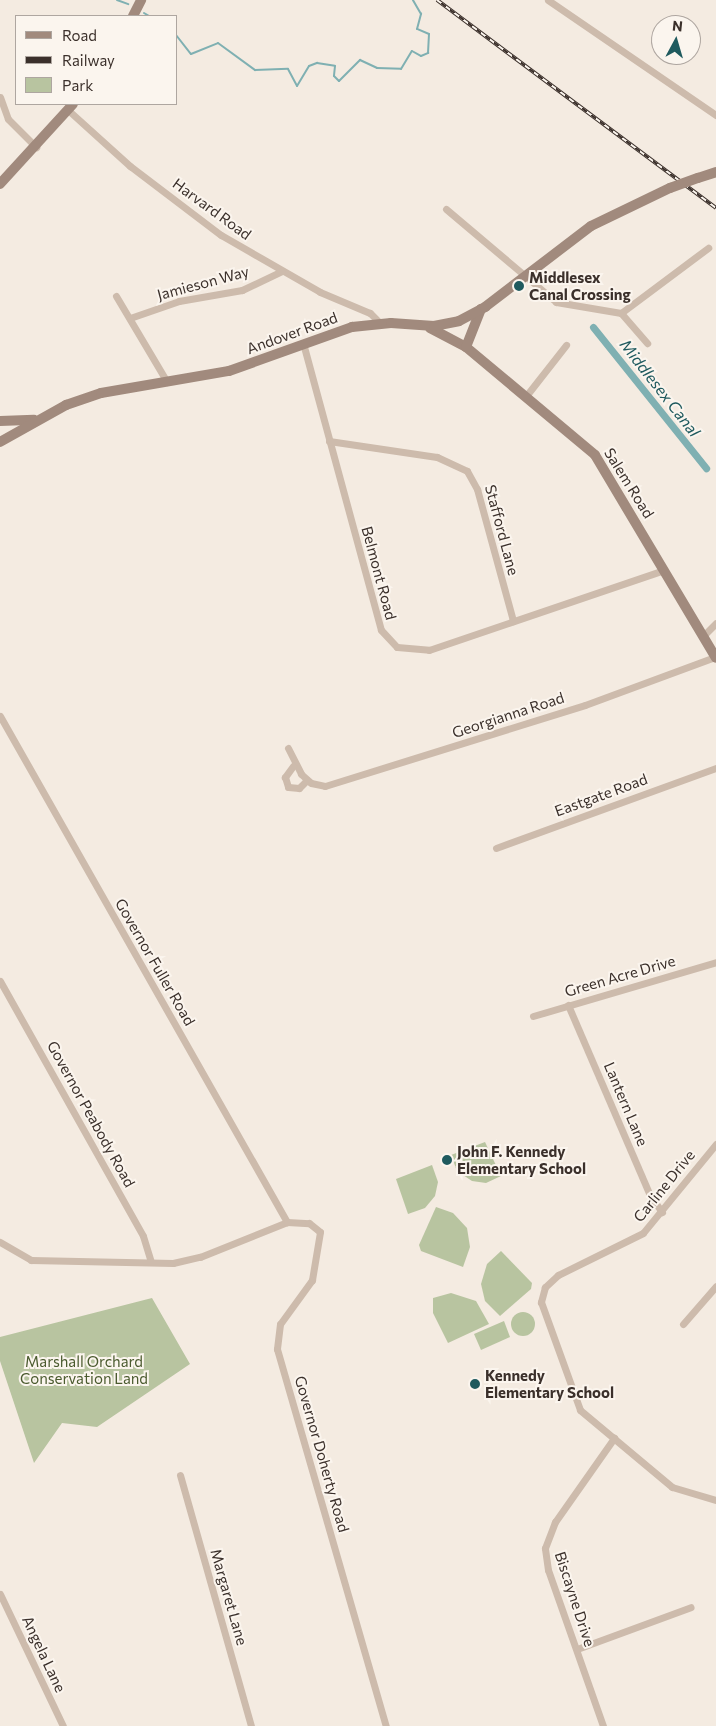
<!DOCTYPE html>
<style>
body{margin:0}
#map{position:relative;width:716px;height:1726px;overflow:hidden;background:#f4ebe1;font-family:Commissioner,sans-serif}
div>[style]{position:absolute}
.green>*{inset:0;background:#b8c4a0}
.round{border-radius:50%}
.stream>*{height:2px;margin:-1px;padding:0 1px;transform-origin:1px;border-radius:1px;background:#7fb0b2}
.canal>*{height:7px;margin:-3.5px;padding:0 3.5px;transform-origin:3.5px;border-radius:3.5px;background:#7fb0b2}
.minor>*{height:7px;margin:-3.5px;padding:0 3.5px;transform-origin:3.5px;border-radius:3.5px;background:#cdbbac}
.secondary>*{height:10px;margin:-5px;padding:0 5px;transform-origin:5px;border-radius:5px;background:#a18a7d}
.rail>*{height:4px;margin-top:-2px;transform-origin:0;background:repeating-linear-gradient(90deg,#fbf5ee 0 5.5px,#3b302b 0 11px);box-sizing:border-box;border-block:1px solid #3b302b}
.secondary-bridge>*{height:10px;margin:-5px;padding:0 5px;transform-origin:5px;border-radius:5px;background:#a18a7d}
.dots>*{width:14px;height:14px;translate:-50% -50%;box-sizing:border-box;border:2px solid #fbf5ee;border-radius:50%}
span{translate:-50% -50%;white-space:nowrap;text-align:center;line-height:1.15;-webkit-text-stroke:4px #fbf5ee;paint-order:stroke}
.street-label{font-size:15px;color:#3b302b}
.poi-label{font-size:15px;color:#3b302b;font-weight:700}
.left{translate:0 -50%;text-align:left}
.park-label{font-size:15px;color:#4a5a2e}
.water-label{font-size:16px;color:#1f5a5e;font-style:italic}
.legend{position:absolute;left:15px;top:15px;width:162px;height:90px;box-sizing:border-box;background:#fbf5ee;border:1px solid #aea6a0;margin:0;padding:6px 9px;list-style:none;font-size:15px;color:#3b302b}
.legend li{display:flex;align-items:center;gap:10px;height:25px}
.legend b{width:25px;border:1px solid #aea6a0}
.north{position:absolute;left:651px;top:15px;width:50px;height:50px;box-sizing:border-box;background:#fbf5ee;border:1px solid #aea6a0;border-radius:50%;rotate:6deg;font-size:14px;font-weight:700;line-height:20px;text-align:center;color:#3b302b}
.north::after{content:'';display:block;margin:auto;width:18px;height:22px;background:#1f5a5e;clip-path:polygon(50% 0,100% 100%,50% 72%,0 100%)}
</style>
<div id="map">
<div class="green">
<div style="clip-path:polygon(485px 1142px,501px 1176px,486px 1183px,472px 1181px,457px 1171px,451px 1155px)"></div>
<div style="clip-path:polygon(432px 1165px,438px 1182px,435px 1196px,425px 1208px,408px 1214px,396px 1179px)"></div>
<div style="clip-path:polygon(436px 1207px,453px 1213px,467px 1228px,470px 1247px,463px 1267px,421px 1251px,419px 1245px)"></div>
<div style="clip-path:polygon(501px 1251px,532px 1283px,531px 1289px,500px 1316px,485px 1301px,481px 1284px,487px 1264px)"></div>
<div style="clip-path:polygon(451px 1293px,476px 1301px,489px 1324px,448px 1343px,433px 1313px,433px 1298px)"></div>
<div style="clip-path:polygon(152px 1298px,190px 1364px,97px 1427px,62px 1423px,34px 1463px,0 1361px,0 1337px)"></div>
<div class="round" style="left:511px;top:1312px;width:24px;height:24px"></div>
<div style="clip-path:polygon(504px 1321px,510px 1337px,481px 1350px,474px 1334px)"></div>
</div>
<div class="stream">
<div style="left:117px;top:0;width:12px;rotate:20deg"></div>
<div style="left:144px;top:13px;width:6px;rotate:31deg"></div>
<div style="left:176px;top:35px;width:24px;rotate:52deg"></div>
<div style="left:191px;top:54px;width:29px;rotate:-22deg"></div>
<div style="left:218px;top:43px;width:46px;rotate:36.1deg"></div>
<div style="left:255px;top:70px;width:33px;rotate:-2deg"></div>
<div style="left:288px;top:69px;width:19px;rotate:62deg"></div>
<div style="left:297px;top:86px;width:23px;rotate:-59deg"></div>
<div style="left:309px;top:66px;width:9px;rotate:-21deg"></div>
<div style="left:317px;top:63px;width:18px;rotate:9deg"></div>
<div style="left:335px;top:66px;width:10px;rotate:96deg"></div>
<div style="left:334px;top:76px;width:7px;rotate:45deg"></div>
<div style="left:339px;top:81px;width:30px;rotate:-45deg"></div>
<div style="left:360px;top:60px;width:19px;rotate:25deg"></div>
<div style="left:377px;top:68px;width:24px;rotate:2deg"></div>
<div style="left:401px;top:69px;width:21px;rotate:-59deg"></div>
<div style="left:412px;top:51px;width:10px;rotate:29deg"></div>
<div style="left:421px;top:56px;width:8px;rotate:-23deg"></div>
<div style="left:428px;top:53px;width:19px;rotate:-87deg"></div>
<div style="left:429px;top:34px;width:13px;rotate:-157deg"></div>
<div style="left:417px;top:29px;width:16px;rotate:-75deg"></div>
<div style="left:421px;top:14px;width:16px;rotate:-120deg"></div>
</div>
<div class="canal">
<div style="left:593px;top:327px;width:181px;rotate:51.3deg"></div>
</div>
<div class="minor">
<div style="left:548px;top:0;width:204px;rotate:34.4deg"></div>
<div style="left:0;top:97px;width:23px;rotate:70deg"></div>
<div style="left:8px;top:119px;width:40px;rotate:45deg"></div>
<div style="left:68px;top:110px;width:84px;rotate:42.1deg"></div>
<div style="left:130px;top:166px;width:114px;rotate:37.2deg"></div>
<div style="left:221px;top:235px;width:114px;rotate:29.9deg"></div>
<div style="left:320px;top:292px;width:54px;rotate:22.8deg"></div>
<div style="left:370px;top:313px;width:14px;rotate:45deg"></div>
<div style="left:446px;top:209px;width:144px;rotate:40.2deg"></div>
<div style="left:556px;top:302px;width:66px;rotate:9.6deg"></div>
<div style="left:621px;top:313px;width:40px;rotate:49deg"></div>
<div style="left:116px;top:296px;width:100px;rotate:59.3deg"></div>
<div style="left:621px;top:313px;width:109px;rotate:-36.8deg"></div>
<div style="left:130px;top:318px;width:52px;rotate:-19.1deg"></div>
<div style="left:179px;top:301px;width:64px;rotate:-9.9deg"></div>
<div style="left:242px;top:290px;width:44px;rotate:-25.4deg"></div>
<div style="left:303px;top:343px;width:297px;rotate:74.8deg"></div>
<div style="left:381px;top:630px;width:23px;rotate:47deg"></div>
<div style="left:397px;top:647px;width:32px;rotate:5deg"></div>
<div style="left:429px;top:650px;width:248px;rotate:-18.8deg"></div>
<div style="left:526px;top:396px;width:65px;rotate:-51.9deg"></div>
<div style="left:329px;top:441px;width:109px;rotate:8.4deg"></div>
<div style="left:437px;top:457px;width:33px;rotate:25deg"></div>
<div style="left:467px;top:471px;width:21px;rotate:61deg"></div>
<div style="left:477px;top:489px;width:137px;rotate:74.7deg"></div>
<div style="left:703px;top:636px;width:18px;rotate:-45deg"></div>
<div style="left:0;top:716px;width:582px;rotate:60.44deg"></div>
<div style="left:288px;top:748px;width:29px;rotate:63deg"></div>
<div style="left:301px;top:774px;width:13px;rotate:42deg"></div>
<div style="left:311px;top:783px;width:14px;rotate:12deg"></div>
<div style="left:325px;top:786px;width:272px;rotate:-17.3deg"></div>
<div style="left:585px;top:705px;width:139px;rotate:-20.3deg"></div>
<div style="left:293px;top:766px;width:14px;rotate:126deg"></div>
<div style="left:285px;top:777px;width:10px;rotate:73deg"></div>
<div style="left:288px;top:787px;width:11px;rotate:5deg"></div>
<div style="left:299px;top:788px;width:11px;rotate:-45deg"></div>
<div style="left:496px;top:848px;width:234px;rotate:-20deg"></div>
<div style="left:0;top:981px;width:292px;rotate:60.7deg"></div>
<div style="left:143px;top:1236px;width:27px;rotate:73deg"></div>
<div style="left:568px;top:1005px;width:207px;rotate:66.7deg"></div>
<div style="left:650px;top:1195px;width:21px;rotate:55deg"></div>
<div style="left:533px;top:1016px;width:191px;rotate:-16.4deg"></div>
<div style="left:716px;top:1144px;width:115px;rotate:129.4deg"></div>
<div style="left:643px;top:1233px;width:95px;rotate:153.7deg"></div>
<div style="left:558px;top:1275px;width:18px;rotate:137deg"></div>
<div style="left:545px;top:1287px;width:16px;rotate:105deg"></div>
<div style="left:541px;top:1302px;width:115px;rotate:70.1deg"></div>
<div style="left:580px;top:1410px;width:120px;rotate:39.9deg"></div>
<div style="left:672px;top:1487px;width:46px;rotate:16.5deg"></div>
<div style="left:0;top:1242px;width:36px;rotate:30deg"></div>
<div style="left:31px;top:1260px;width:142px;rotate:1.2deg"></div>
<div style="left:173px;top:1263px;width:28px;rotate:-13deg"></div>
<div style="left:200px;top:1257px;width:94px;rotate:-21.9deg"></div>
<div style="left:287px;top:1222px;width:22px;rotate:3deg"></div>
<div style="left:309px;top:1223px;width:14px;rotate:39deg"></div>
<div style="left:320px;top:1232px;width:49px;rotate:99.5deg"></div>
<div style="left:312px;top:1280px;width:54px;rotate:126deg"></div>
<div style="left:280px;top:1324px;width:25px;rotate:97deg"></div>
<div style="left:277px;top:1349px;width:392px;rotate:73.9deg"></div>
<div style="left:683px;top:1324px;width:50px;rotate:-49deg"></div>
<div style="left:180px;top:1475px;width:261px;rotate:74.2deg"></div>
<div style="left:0;top:1594px;width:146px;rotate:64.5deg"></div>
<div style="left:577px;top:1649px;width:121px;rotate:-20.2deg"></div>
<div style="left:603px;top:1726px;width:165px;rotate:-109.4deg"></div>
<div style="left:548px;top:1570px;width:22px;rotate:-98deg"></div>
<div style="left:545px;top:1548px;width:28px;rotate:-69deg"></div>
<div style="left:555px;top:1522px;width:103px;rotate:-54.9deg"></div>
</div>
<div class="secondary">
<div style="left:133px;top:16px;width:18px;rotate:-63deg"></div>
<div style="left:698px;top:178px;width:19px;rotate:-18deg"></div>
<div style="left:0;top:184px;width:108px;rotate:-47.6deg"></div>
<div style="left:430px;top:328px;width:41px;rotate:27.8deg"></div>
<div style="left:466px;top:347px;width:168px;rotate:39.9deg"></div>
<div style="left:595px;top:455px;width:236px;rotate:59.2deg"></div>
<div style="left:466px;top:347px;width:41px;rotate:-68.5deg"></div>
<div style="left:0;top:421px;width:34px;rotate:-2deg"></div>
<div style="left:0;top:442px;width:76px;rotate:-29.3deg"></div>
<div style="left:66px;top:405px;width:37px;rotate:-19deg"></div>
<div style="left:101px;top:393px;width:130px;rotate:-9.8deg"></div>
<div style="left:229px;top:371px;width:131px;rotate:-19.7deg"></div>
<div style="left:352px;top:327px;width:39px;rotate:-6deg"></div>
<div style="left:391px;top:323px;width:43px;rotate:4deg"></div>
<div style="left:434px;top:326px;width:25px;rotate:-11deg"></div>
<div style="left:459px;top:321px;width:30px;rotate:-28deg"></div>
<div style="left:485px;top:307px;width:133px;rotate:-37.4deg"></div>
<div style="left:591px;top:226px;width:88px;rotate:-25.7deg"></div>
</div>
<div class="rail">
<div style="left:437px;top:0;width:348px;rotate:36.7deg"></div>
</div>
<div class="secondary-bridge">
<div style="left:670px;top:188px;width:30px;rotate:-20deg"></div>
</div>
<div class="dots">
<div style="left:519px;top:286px;background:#1f5a5e"></div>
<div style="left:447px;top:1160px;background:#1f5a5e"></div>
<div style="left:475px;top:1384px;background:#1f5a5e"></div>
</div>
<div class="street-label">
<span style="left:212px;top:209px;rotate:36deg">Harvard Road</span>
<span style="left:203px;top:283px;rotate:-15deg">Jamieson Way</span>
<span style="left:292px;top:333px;rotate:-20deg">Andover Road</span>
<span style="left:629px;top:483px;rotate:58deg">Salem Road</span>
<span style="left:502px;top:530px;rotate:75deg">Stafford Lane</span>
<span style="left:379px;top:573px;rotate:75deg">Belmont Road</span>
<span style="left:508px;top:715px;rotate:-18deg">Georgianna Road</span>
<span style="left:601px;top:795px;rotate:-20deg">Eastgate Road</span>
<span style="left:155px;top:962px;rotate:60deg">Governor Fuller Road</span>
<span style="left:620px;top:976px;rotate:-16deg">Green Acre Drive</span>
<span style="left:626px;top:1104px;rotate:67deg">Lantern Lane</span>
<span style="left:91px;top:1114px;rotate:61deg">Governor Peabody Road</span>
<span style="left:664px;top:1186px;rotate:-51deg">Carline Drive</span>
<span style="left:322px;top:1454px;rotate:74deg">Governor Doherty Road</span>
<span style="left:229px;top:1597px;rotate:74deg">Margaret Lane</span>
<span style="left:575px;top:1599px;rotate:72deg">Biscayne Drive</span>
<span style="left:44px;top:1654px;rotate:65deg">Angela Lane</span>
</div>
<div class="poi-label">
<span class="left" style="left:529px;top:286px">Middlesex<br>Canal Crossing</span>
<span class="left" style="left:457px;top:1160px">John F. Kennedy<br>Elementary School</span>
<span class="left" style="left:485px;top:1384px">Kennedy<br>Elementary School</span>
</div>
<div class="park-label">
<span style="left:84px;top:1370px">Marshall Orchard<br>Conservation Land</span>
</div>
<div class="water-label">
<span style="left:660px;top:388px;rotate:52deg">Middlesex Canal</span>
</div>
<ul class="legend">
<li><b style="height:6px;background:#a18a7d"></b>Road</li>
<li><b style="height:6px;background:#3b302b"></b>Railway</li>
<li><b style="height:14px;background:#b8c4a0"></b>Park</li>
</ul>
<div class="north">N</div>
</div>
